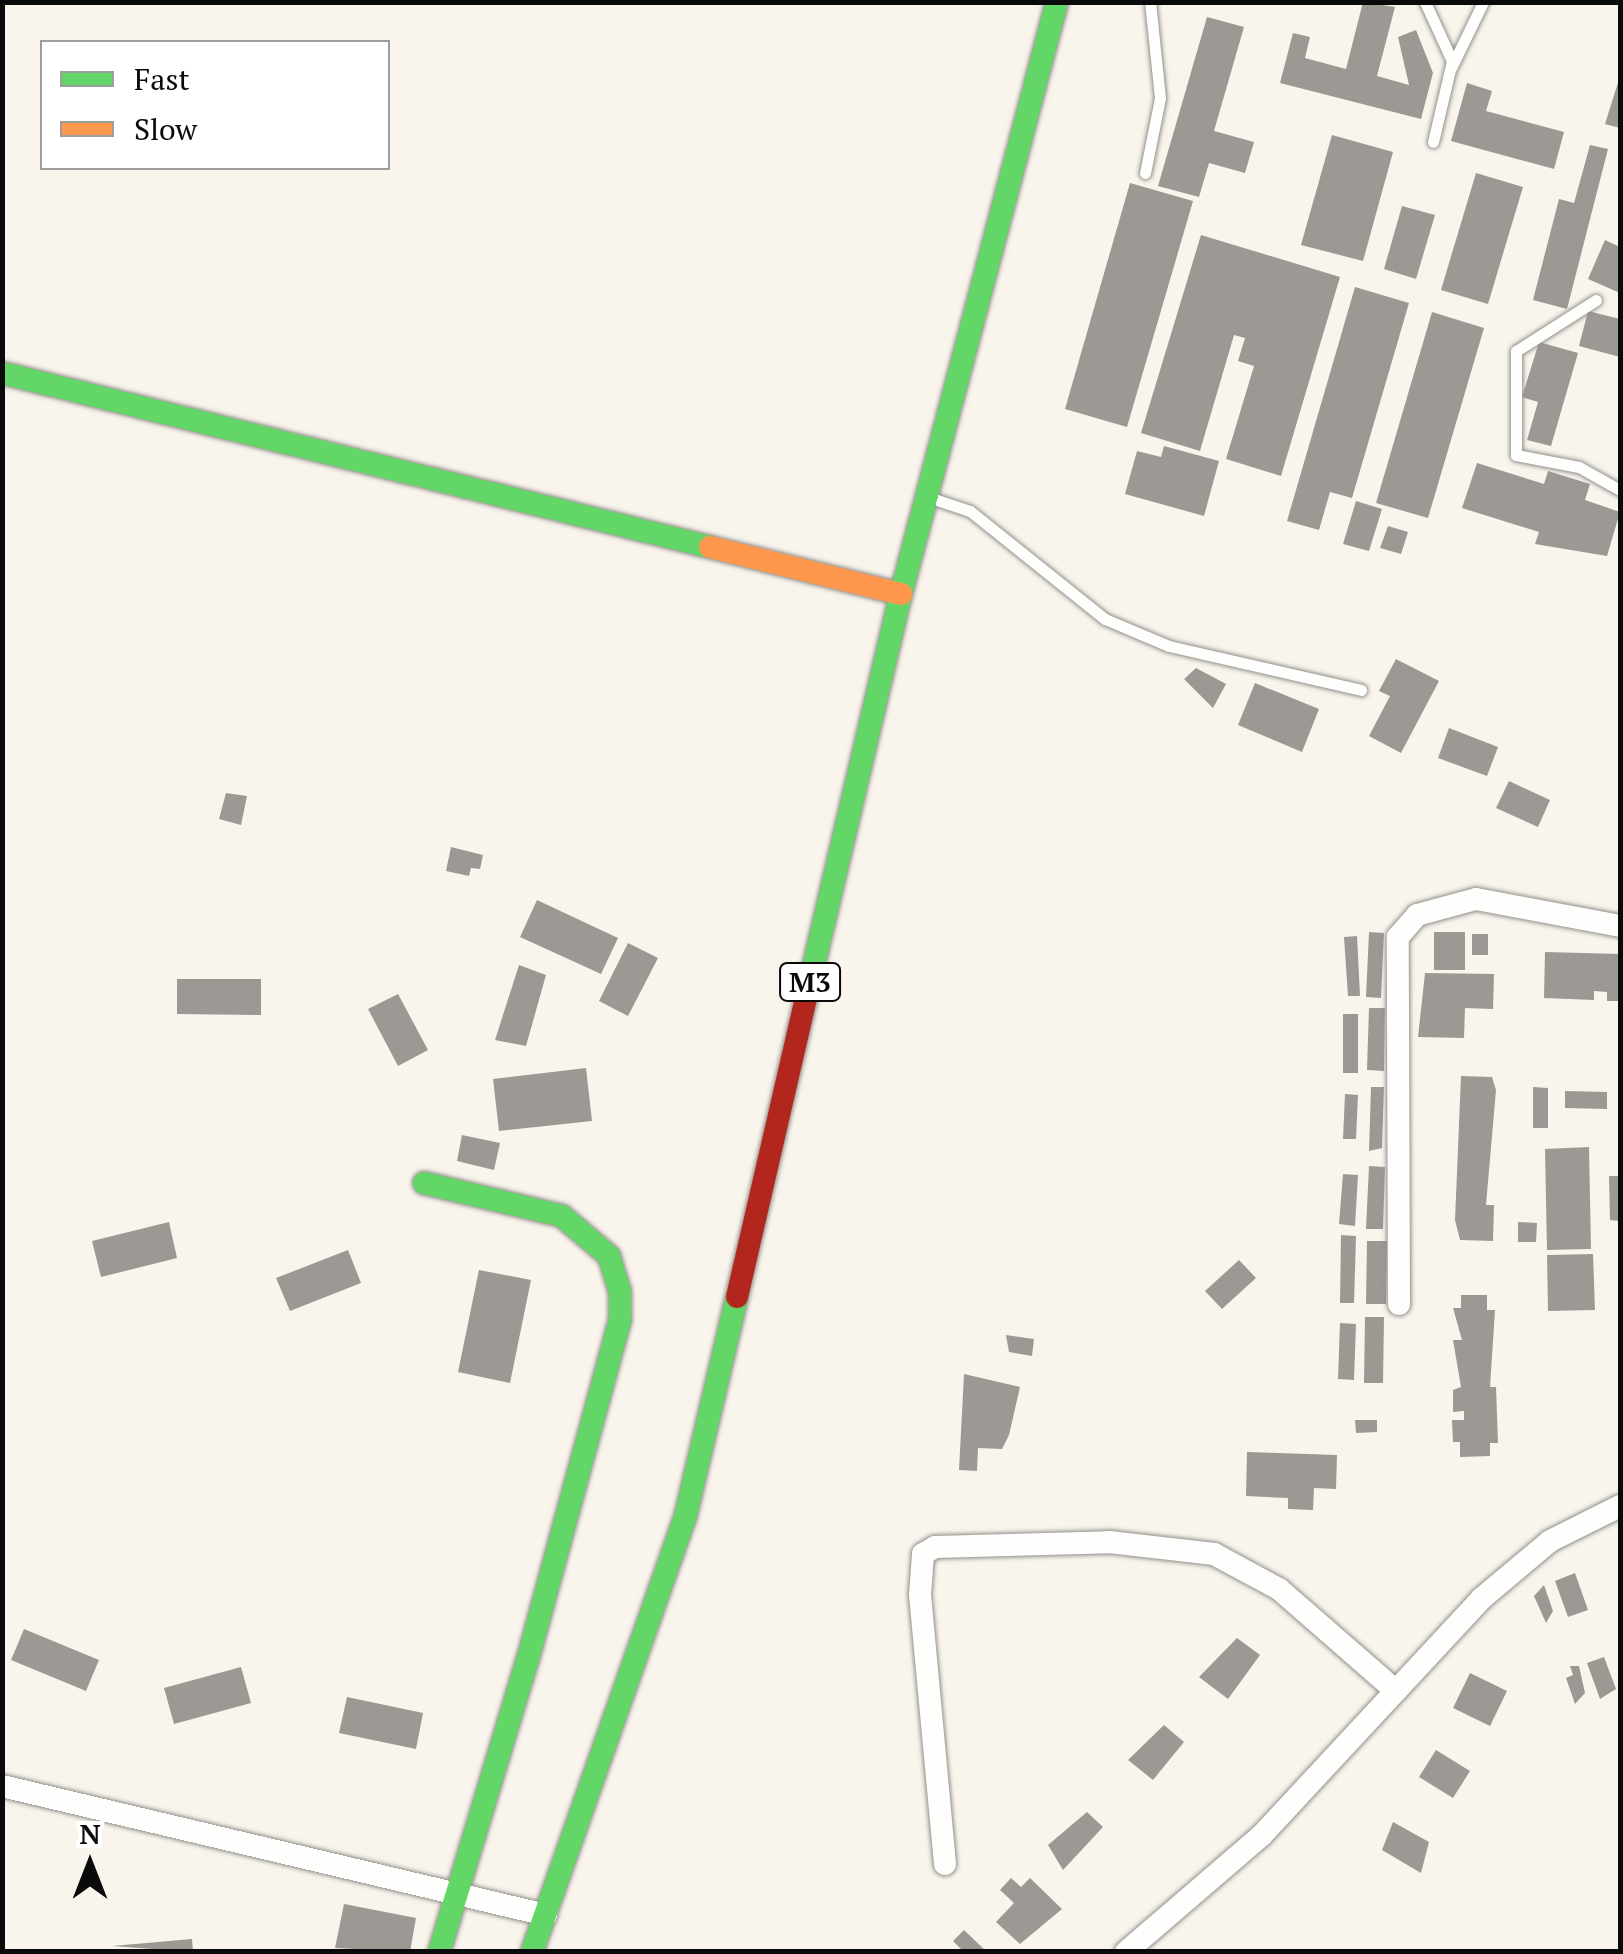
<!DOCTYPE html>
<style>
body{margin:0}
#map{position:relative;width:1623px;height:1954px;overflow:hidden;background:#f9f5ed;font-family:"PT Serif",serif}
div>[style]{position:absolute}
.building>*{inset:0;background:#9c9893}
.roads{filter:drop-shadow(0 0 2px #92908c) drop-shadow(0 0 2px #92908c)}
.lane>*{height:11px;margin:-5.5px;padding:0 5.5px;transform-origin:5.5px;border-radius:5.5px;background:#fefefc}
.street>*{height:22px;margin:-11px;padding:0 11px;transform-origin:11px;border-radius:11px;background:#fefefc}
.fast>*{height:22px;margin:-11px;padding:0 11px;transform-origin:11px;border-radius:11px;background:#63d668}
.slow>*{height:22px;margin:-11px;padding:0 11px;transform-origin:11px;border-radius:11px;background:#ff974d}
.jam>*{height:22px;margin:-11px;padding:0 11px;transform-origin:11px;border-radius:11px;background:#b3261e}
span{translate:-50% -50%;white-space:nowrap;text-align:center;line-height:1.15;-webkit-text-stroke:10px #fff;paint-order:stroke}
.shield-label span{padding:2px 8px;background:#fff;border:2px solid;border-radius:8px;-webkit-text-stroke-width:0}
.shield-label{font-size:28px;color:#0a0a0a;font-weight:700}
.frame{position:absolute;inset:0;border:5px solid #0a0a0a;pointer-events:none}
.legend{position:absolute;left:40px;top:40px;width:350px;height:130px;box-sizing:border-box;background:#fff;border:2px solid #9d9d9d;margin:0;padding:12px 18px;list-style:none;font-size:30px;color:#0a0a0a}
.legend li{display:flex;align-items:center;gap:20px;height:50px}
.legend b{width:50px;border:2px solid #9d9d9d}
.north{position:absolute;left:40px;top:1814px;width:100px;height:100px;-webkit-text-stroke:8px #fff;paint-order:stroke;rotate:0deg;font-size:28px;font-weight:700;line-height:40px;text-align:center;color:#0a0a0a}
.north::after{content:'';display:block;margin:auto;width:35px;height:45px;background:#0a0a0a;clip-path:polygon(50% 0,100% 100%,50% 72%,0 100%)}
</style>
<div id="map">
<div class="building">
<div style="clip-path:polygon(1363px 2px,1395px 7px,1377px 76px,1409px 85px,1398px 37px,1416px 30px,1433px 73px,1421px 119px,1280px 83px,1293px 33px,1310px 37px,1305px 58px,1346px 69px)"></div>
<div style="clip-path:polygon(1207px 17px,1244px 27px,1214px 131px,1254px 142px,1245px 173px,1209px 163px,1199px 197px,1158px 186px)"></div>
<div style="clip-path:polygon(1620px 76px,1620px 128px,1605px 124px)"></div>
<div style="clip-path:polygon(1467px 83px,1492px 91px,1486px 111px,1564px 132px,1554px 169px,1451px 141px)"></div>
<div style="clip-path:polygon(1332px 135px,1393px 152px,1363px 261px,1301px 245px)"></div>
<div style="clip-path:polygon(1590px 145px,1608px 149px,1567px 309px,1533px 300px,1559px 199px,1574px 203px)"></div>
<div style="clip-path:polygon(1476px 173px,1523px 187px,1488px 304px,1441px 290px)"></div>
<div style="clip-path:polygon(1130px 183px,1193px 201px,1127px 427px,1065px 409px)"></div>
<div style="clip-path:polygon(1402px 206px,1435px 215px,1416px 279px,1384px 269px)"></div>
<div style="clip-path:polygon(1201px 235px,1340px 277px,1281px 476px,1226px 459px,1254px 366px,1238px 361px,1245px 338px,1234px 335px,1200px 451px,1141px 433px)"></div>
<div style="clip-path:polygon(1605px 240px,1620px 247px,1620px 293px,1588px 279px)"></div>
<div style="clip-path:polygon(1355px 287px,1409px 303px,1352px 498px,1330px 492px,1319px 530px,1287px 521px)"></div>
<div style="clip-path:polygon(1588px 311px,1620px 319px,1620px 357px,1579px 346px)"></div>
<div style="clip-path:polygon(1432px 312px,1484px 328px,1428px 518px,1376px 503px)"></div>
<div style="clip-path:polygon(1539px 342px,1578px 353px,1551px 446px,1527px 440px,1538px 402px,1522px 397px)"></div>
<div style="clip-path:polygon(1164px 446px,1219px 461px,1204px 516px,1125px 494px,1137px 451px,1161px 457px)"></div>
<div style="clip-path:polygon(1477px 463px,1544px 484px,1548px 471px,1590px 484px,1585px 500px,1620px 512px,1607px 556px,1535px 544px,1539px 532px,1462px 508px)"></div>
<div style="clip-path:polygon(1356px 501px,1382px 509px,1369px 551px,1343px 544px)"></div>
<div style="clip-path:polygon(1388px 526px,1408px 532px,1401px 554px,1380px 548px)"></div>
<div style="clip-path:polygon(1396px 659px,1439px 681px,1401px 753px,1369px 736px,1390px 696px,1379px 691px)"></div>
<div style="clip-path:polygon(1196px 668px,1226px 684px,1213px 708px,1184px 679px)"></div>
<div style="clip-path:polygon(1255px 683px,1319px 709px,1302px 752px,1238px 725px)"></div>
<div style="clip-path:polygon(1449px 728px,1498px 747px,1487px 776px,1438px 758px)"></div>
<div style="clip-path:polygon(1509px 781px,1550px 800px,1538px 827px,1496px 808px)"></div>
<div style="clip-path:polygon(226px 793px,247px 796px,241px 825px,219px 819px)"></div>
<div style="clip-path:polygon(451px 847px,483px 855px,480px 869px,471px 868px,469px 876px,446px 871px)"></div>
<div style="clip-path:polygon(537px 900px,618px 938px,601px 974px,520px 937px)"></div>
<div style="clip-path:polygon(1369px 932px,1384px 933px,1381px 998px,1366px 997px)"></div>
<div style="clip-path:polygon(1434px 932px,1465px 932px,1465px 970px,1434px 970px)"></div>
<div style="clip-path:polygon(1472px 934px,1488px 934px,1488px 955px,1472px 955px)"></div>
<div style="clip-path:polygon(1357px 936px,1360px 996px,1348px 996px,1344px 937px)"></div>
<div style="clip-path:polygon(628px 943px,658px 958px,628px 1016px,599px 1001px)"></div>
<div style="clip-path:polygon(1545px 952px,1620px 954px,1620px 1001px,1607px 1001px,1607px 992px,1594px 991px,1594px 1000px,1544px 998px)"></div>
<div style="clip-path:polygon(519px 965px,546px 975px,526px 1046px,495px 1040px)"></div>
<div style="clip-path:polygon(1425px 973px,1494px 974px,1493px 1009px,1465px 1008px,1464px 1038px,1418px 1037px)"></div>
<div style="clip-path:polygon(177px 979px,261px 979px,261px 1015px,177px 1014px)"></div>
<div style="clip-path:polygon(398px 994px,428px 1050px,398px 1066px,368px 1009px)"></div>
<div style="clip-path:polygon(1369px 1008px,1385px 1008px,1384px 1071px,1367px 1070px)"></div>
<div style="clip-path:polygon(1343px 1014px,1358px 1014px,1358px 1073px,1343px 1073px)"></div>
<div style="clip-path:polygon(586px 1068px,592px 1121px,499px 1131px,493px 1079px)"></div>
<div style="clip-path:polygon(1461px 1076px,1492px 1077px,1496px 1090px,1486px 1205px,1494px 1205px,1493px 1241px,1460px 1240px,1455px 1220px)"></div>
<div style="clip-path:polygon(1371px 1087px,1384px 1087px,1382px 1148px,1369px 1151px)"></div>
<div style="clip-path:polygon(1533px 1087px,1548px 1088px,1548px 1128px,1533px 1128px)"></div>
<div style="clip-path:polygon(1565px 1091px,1607px 1092px,1607px 1109px,1565px 1108px)"></div>
<div style="clip-path:polygon(1345px 1094px,1358px 1095px,1356px 1139px,1343px 1139px)"></div>
<div style="clip-path:polygon(462px 1135px,500px 1143px,494px 1170px,457px 1161px)"></div>
<div style="clip-path:polygon(1589px 1147px,1591px 1249px,1547px 1250px,1545px 1149px)"></div>
<div style="clip-path:polygon(1369px 1166px,1385px 1167px,1383px 1229px,1366px 1229px)"></div>
<div style="clip-path:polygon(1343px 1174px,1358px 1175px,1355px 1226px,1339px 1224px)"></div>
<div style="clip-path:polygon(1609px 1176px,1620px 1176px,1620px 1221px,1610px 1220px)"></div>
<div style="clip-path:polygon(169px 1222px,177px 1258px,101px 1277px,92px 1241px)"></div>
<div style="clip-path:polygon(1518px 1222px,1537px 1223px,1536px 1242px,1518px 1242px)"></div>
<div style="clip-path:polygon(1341px 1235px,1356px 1236px,1354px 1303px,1340px 1303px)"></div>
<div style="clip-path:polygon(1367px 1241px,1387px 1241px,1386px 1304px,1366px 1304px)"></div>
<div style="clip-path:polygon(348px 1250px,361px 1283px,290px 1311px,276px 1278px)"></div>
<div style="clip-path:polygon(1593px 1254px,1595px 1310px,1548px 1311px,1547px 1255px)"></div>
<div style="clip-path:polygon(1239px 1260px,1256px 1278px,1222px 1309px,1205px 1291px)"></div>
<div style="clip-path:polygon(479px 1270px,531px 1280px,510px 1383px,458px 1372px)"></div>
<div style="clip-path:polygon(1461px 1295px,1487px 1295px,1487px 1310px,1495px 1310px,1490px 1387px,1496px 1387px,1498px 1443px,1490px 1443px,1490px 1456px,1460px 1457px,1460px 1442px,1453px 1442px,1452px 1420px,1464px 1420px,1464px 1411px,1453px 1412px,1453px 1390px,1461px 1387px,1453px 1340px,1462px 1340px,1453px 1308px,1461px 1308px)"></div>
<div style="clip-path:polygon(1365px 1317px,1384px 1317px,1383px 1383px,1364px 1383px)"></div>
<div style="clip-path:polygon(1340px 1323px,1356px 1324px,1354px 1380px,1338px 1379px)"></div>
<div style="clip-path:polygon(1006px 1335px,1034px 1339px,1032px 1356px,1009px 1352px)"></div>
<div style="clip-path:polygon(964px 1374px,1020px 1387px,1009px 1435px,1002px 1449px,978px 1448px,977px 1471px,959px 1470px)"></div>
<div style="clip-path:polygon(1355px 1420px,1377px 1420px,1377px 1432px,1356px 1433px)"></div>
<div style="clip-path:polygon(1247px 1452px,1337px 1455px,1336px 1489px,1314px 1488px,1313px 1510px,1288px 1509px,1288px 1498px,1246px 1496px)"></div>
<div style="clip-path:polygon(1575px 1573px,1588px 1610px,1568px 1617px,1555px 1581px)"></div>
<div style="clip-path:polygon(1544px 1585px,1553px 1611px,1546px 1623px,1534px 1596px)"></div>
<div style="clip-path:polygon(24px 1629px,99px 1660px,86px 1691px,11px 1660px)"></div>
<div style="clip-path:polygon(1237px 1638px,1260px 1655px,1228px 1699px,1199px 1677px)"></div>
<div style="clip-path:polygon(1604px 1657px,1616px 1689px,1600px 1699px,1587px 1663px)"></div>
<div style="clip-path:polygon(1570px 1666px,1579px 1666px,1585px 1693px,1575px 1704px,1566px 1678px,1573px 1675px)"></div>
<div style="clip-path:polygon(241px 1667px,251px 1703px,174px 1724px,164px 1688px)"></div>
<div style="clip-path:polygon(1470px 1673px,1507px 1691px,1490px 1726px,1453px 1708px)"></div>
<div style="clip-path:polygon(347px 1697px,423px 1713px,416px 1749px,339px 1733px)"></div>
<div style="clip-path:polygon(1164px 1725px,1184px 1742px,1153px 1780px,1128px 1760px)"></div>
<div style="clip-path:polygon(1436px 1750px,1470px 1771px,1453px 1798px,1419px 1777px)"></div>
<div style="clip-path:polygon(1087px 1812px,1103px 1827px,1063px 1870px,1048px 1845px)"></div>
<div style="clip-path:polygon(1393px 1822px,1429px 1842px,1421px 1873px,1382px 1850px)"></div>
<div style="clip-path:polygon(1011px 1878px,1021px 1887px,1030px 1878px,1062px 1909px,1020px 1944px,996px 1922px,1014px 1903px,1000px 1890px)"></div>
<div style="clip-path:polygon(344px 1904px,416px 1918px,410px 1952px,335px 1948px)"></div>
<div style="clip-path:polygon(964px 1930px,987px 1952px,964px 1952px,953px 1941px)"></div>
<div style="clip-path:polygon(192px 1939px,193px 1952px,112px 1946px)"></div>
</div>
<div class="roads">
<div class="lane">
<div style="left:1425px;top:2px;width:65px;rotate:65.4deg"></div>
<div style="left:1452px;top:61px;width:83px;rotate:103.2deg"></div>
<div style="left:1451px;top:68px;width:73px;rotate:-64.1deg"></div>
<div style="left:1145px;top:173px;width:76px;rotate:-78.7deg"></div>
<div style="left:1160px;top:98px;width:97px;rotate:-95.9deg"></div>
<div style="left:1596px;top:300px;width:95px;rotate:147.5deg"></div>
<div style="left:1516px;top:351px;width:104px;rotate:90deg"></div>
<div style="left:1516px;top:455px;width:64px;rotate:10.8deg"></div>
<div style="left:1579px;top:467px;width:47px;rotate:29.3deg"></div>
<div style="left:931px;top:498px;width:41px;rotate:18.4deg"></div>
<div style="left:970px;top:511px;width:173px;rotate:38.7deg"></div>
<div style="left:1105px;top:619px;width:69px;rotate:22.9deg"></div>
<div style="left:1169px;top:646px;width:197px;rotate:12.9deg"></div>
</div>
<div class="street">
<div style="left:1399px;top:1304px;width:367px;rotate:-90.2deg"></div>
<div style="left:1398px;top:937px;width:29px;rotate:-49deg"></div>
<div style="left:1417px;top:915px;width:61px;rotate:-15.2deg"></div>
<div style="left:1476px;top:899px;width:147px;rotate:10.6deg"></div>
<div style="left:2px;top:1786px;width:559px;rotate:13.34deg"></div>
<div style="left:945px;top:1864px;width:270px;rotate:-95.3deg"></div>
<div style="left:920px;top:1595px;width:41px;rotate:-85.8deg"></div>
<div style="left:923px;top:1554px;width:14px;rotate:-30deg"></div>
<div style="left:935px;top:1547px;width:174px;rotate:-1.6deg"></div>
<div style="left:1109px;top:1542px;width:106px;rotate:6.5deg"></div>
<div style="left:1214px;top:1554px;width:74px;rotate:28.3deg"></div>
<div style="left:1279px;top:1589px;width:155px;rotate:41.1deg"></div>
<div style="left:1126px;top:1952px;width:179px;rotate:-40.7deg"></div>
<div style="left:1262px;top:1835px;width:322px;rotate:-47.1deg"></div>
<div style="left:1481px;top:1599px;width:90px;rotate:-40deg"></div>
<div style="left:1550px;top:1541px;width:78px;rotate:-26.6deg"></div>
</div>
<div class="fast">
<div style="left:2px;top:373px;width:729px;rotate:13.81deg"></div>
<div style="left:807px;top:994px;width:411px;rotate:-76.8deg"></div>
<div style="left:901px;top:594px;width:612px;rotate:-75.24deg"></div>
<div style="left:424px;top:1183px;width:142px;rotate:13.4deg"></div>
<div style="left:562px;top:1216px;width:62px;rotate:40.4deg"></div>
<div style="left:609px;top:1256px;width:38px;rotate:73deg"></div>
<div style="left:620px;top:1292px;width:28px;rotate:90deg"></div>
<div style="left:620px;top:1320px;width:350px;rotate:105.2deg"></div>
<div style="left:528px;top:1658px;width:307px;rotate:106.8deg"></div>
<div style="left:532px;top:1952px;width:464px;rotate:-70.6deg"></div>
<div style="left:686px;top:1514px;width:223px;rotate:-76.8deg"></div>
</div>
<div class="slow">
<div style="left:710px;top:547px;width:197px;rotate:13.8deg"></div>
</div>
<div class="jam">
<div style="left:737px;top:1297px;width:311px;rotate:-77deg"></div>
</div>
</div>
<div class="shield-label">
<span style="left:810px;top:982px">M3</span>
</div>
<div class="frame"></div>
<ul class="legend">
<li><b style="height:12px;background:#63d668"></b>Fast</li>
<li><b style="height:12px;background:#ff974d"></b>Slow</li>
</ul>
<div class="north">N</div>
</div>
